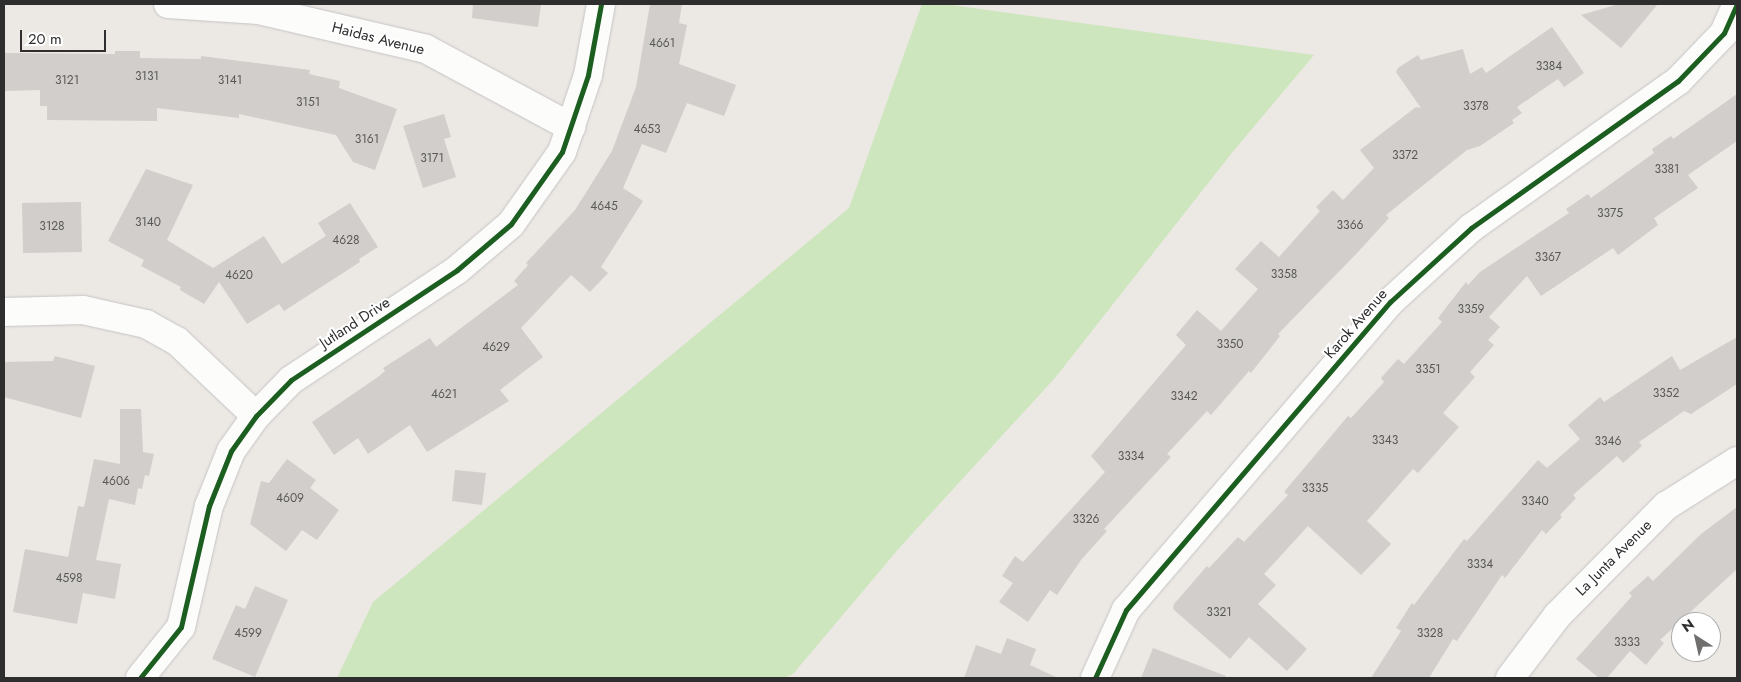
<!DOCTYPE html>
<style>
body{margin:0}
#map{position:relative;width:1741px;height:682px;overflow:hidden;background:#ece8e4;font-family:Jost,sans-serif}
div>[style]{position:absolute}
.green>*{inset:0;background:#cee6be}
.building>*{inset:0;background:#d1cecb}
.roads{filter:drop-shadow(0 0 1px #c5c4c5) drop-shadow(0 0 1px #c5c4c5)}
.street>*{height:28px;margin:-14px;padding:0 14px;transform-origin:14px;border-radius:14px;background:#fcfcfb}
.secondary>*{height:28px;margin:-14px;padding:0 14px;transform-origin:14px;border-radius:14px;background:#fcfcfb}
.cycleway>*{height:5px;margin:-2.5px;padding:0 2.5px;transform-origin:2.5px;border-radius:2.5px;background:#1b5e20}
span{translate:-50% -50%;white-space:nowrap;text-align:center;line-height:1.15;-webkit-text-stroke:4px #fff;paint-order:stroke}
.number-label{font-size:12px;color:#585857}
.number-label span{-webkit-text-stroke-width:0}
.street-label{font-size:15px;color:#2e2e2e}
.frame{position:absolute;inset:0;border:5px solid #2e2e2e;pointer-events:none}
.north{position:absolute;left:1671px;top:612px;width:50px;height:50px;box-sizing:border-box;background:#fff;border:1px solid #ababab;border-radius:50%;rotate:325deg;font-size:14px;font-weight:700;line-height:20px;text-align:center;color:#2e2e2e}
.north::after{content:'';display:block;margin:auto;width:18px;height:22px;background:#706f6e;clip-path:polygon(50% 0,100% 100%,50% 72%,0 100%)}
.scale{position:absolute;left:20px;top:30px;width:86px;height:22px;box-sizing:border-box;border:2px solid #2e2e2e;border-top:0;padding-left:6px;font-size:15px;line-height:18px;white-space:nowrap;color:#2e2e2e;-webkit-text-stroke:4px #fff;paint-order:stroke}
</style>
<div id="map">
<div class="green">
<div style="clip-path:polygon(922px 4px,944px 4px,1314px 55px,1231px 154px,1055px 378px,901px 546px,793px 674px,784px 678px,337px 678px,373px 602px,849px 208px)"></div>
</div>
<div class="building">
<div style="clip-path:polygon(473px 4px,541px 4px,538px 27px,472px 18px)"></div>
<div style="clip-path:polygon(650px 4px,682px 4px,679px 23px,687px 25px,679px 64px,736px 85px,724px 116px,687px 103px,666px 153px,642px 144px,623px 188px,643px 201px,601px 267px,608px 273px,590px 292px,571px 275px,521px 328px,543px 357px,500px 390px,509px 401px,427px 452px,410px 425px,368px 454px,358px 438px,334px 455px,312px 422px,378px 377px,385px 371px,383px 368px,430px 338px,436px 347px,518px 285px,514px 281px,528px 265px,526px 263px,575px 210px,612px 151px,636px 87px)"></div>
<div style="clip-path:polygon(1619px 4px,1658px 4px,1621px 48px,1581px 15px)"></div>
<div style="clip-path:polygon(1552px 27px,1584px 73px,1564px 87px,1558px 79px,1517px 107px,1522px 113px,1512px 120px,1514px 123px,1480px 146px,1467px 150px,1386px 215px,1389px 218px,1358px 252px,1278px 334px,1280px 336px,1251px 373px,1249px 371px,1211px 415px,1207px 411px,1167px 454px,1171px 457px,1104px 529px,1107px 531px,1081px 560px,1057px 595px,1050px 590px,1028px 622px,999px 602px,1013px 583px,1002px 576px,1015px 556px,1023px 562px,1105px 472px,1091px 456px,1186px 345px,1176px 335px,1197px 310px,1221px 331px,1258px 289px,1235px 269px,1261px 241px,1279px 257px,1320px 211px,1316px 207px,1333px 190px,1343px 200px,1374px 168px,1360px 150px,1416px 107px,1421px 108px,1396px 72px,1398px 68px,1418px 55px,1421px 60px,1463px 49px,1470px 74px,1482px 67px,1486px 73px)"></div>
<div style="clip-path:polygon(115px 51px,140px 51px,140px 58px,201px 59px,201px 56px,310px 70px,309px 74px,340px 81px,339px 88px,397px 109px,375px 170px,353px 162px,336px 135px,239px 114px,239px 118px,157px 108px,157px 121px,47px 120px,47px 106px,40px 106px,40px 90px,4px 91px,4px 53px,115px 54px)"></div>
<div style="clip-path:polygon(1737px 94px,1737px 141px,1688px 175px,1698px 188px,1654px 218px,1658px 225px,1618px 255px,1613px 248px,1541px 296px,1527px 276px,1489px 317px,1500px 327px,1488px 340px,1494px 345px,1470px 372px,1475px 377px,1443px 413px,1459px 427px,1418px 473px,1413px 469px,1367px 521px,1391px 544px,1361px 575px,1308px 526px,1264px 574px,1276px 585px,1258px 604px,1307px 649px,1287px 671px,1249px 637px,1230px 659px,1173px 609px,1174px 604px,1207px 566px,1209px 568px,1238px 537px,1244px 542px,1288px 495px,1284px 492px,1348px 416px,1351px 418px,1384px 382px,1381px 378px,1398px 359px,1404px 364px,1442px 322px,1438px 318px,1466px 282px,1468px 285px,1480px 272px,1569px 213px,1566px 209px,1588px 194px,1591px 198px,1654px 153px,1652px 149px,1671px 136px,1673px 139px)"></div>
<div style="clip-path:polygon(444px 114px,451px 137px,444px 139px,456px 177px,423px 188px,403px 126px)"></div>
<div style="clip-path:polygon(146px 169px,193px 185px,167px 240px,213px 268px,264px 236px,282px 264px,326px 236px,318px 223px,350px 203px,378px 247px,359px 259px,360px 262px,284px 311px,279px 304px,247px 324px,219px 282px,204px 304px,180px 290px,181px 287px,141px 266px,144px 260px,108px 241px)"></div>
<div style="clip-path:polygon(81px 202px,82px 252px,23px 253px,22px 203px)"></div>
<div style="clip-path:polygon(1737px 337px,1737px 384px,1691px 414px,1684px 411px,1639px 442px,1642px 446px,1623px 463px,1617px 456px,1573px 495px,1576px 498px,1560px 515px,1562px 517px,1546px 534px,1542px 530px,1505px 578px,1502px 575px,1457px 641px,1453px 639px,1429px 678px,1371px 678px,1401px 631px,1396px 628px,1412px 603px,1414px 605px,1464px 539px,1467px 541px,1538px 460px,1547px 468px,1580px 439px,1568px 425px,1600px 397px,1604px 402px,1672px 356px,1680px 370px)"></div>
<div style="clip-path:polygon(55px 356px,95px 366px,81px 418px,4px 397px,4px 362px,53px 361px)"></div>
<div style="clip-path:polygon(120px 409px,141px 409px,143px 452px,154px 454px,149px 476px,145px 475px,142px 489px,138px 488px,135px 505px,109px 499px,96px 560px,121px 564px,115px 599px,83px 593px,77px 624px,13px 612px,25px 549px,68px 557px,78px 506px,84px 507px,94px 459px,120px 464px)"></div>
<div style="clip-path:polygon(287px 459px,316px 480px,310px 488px,339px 510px,317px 540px,302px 530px,286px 551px,250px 524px,261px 481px,269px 483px)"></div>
<div style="clip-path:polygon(455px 470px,486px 473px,482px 505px,452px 501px)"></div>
<div style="clip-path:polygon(1737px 507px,1737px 569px,1660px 640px,1664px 643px,1646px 665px,1630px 651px,1607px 678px,1599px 678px,1576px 659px,1632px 596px,1629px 593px,1648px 576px,1653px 581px,1701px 534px)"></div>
<div style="clip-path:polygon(255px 586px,288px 600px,255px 677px,212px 659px,236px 605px,245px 609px)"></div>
<div style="clip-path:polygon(1007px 638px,1036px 649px,1030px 665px,1058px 678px,964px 678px,976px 645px,1001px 654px)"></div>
<div style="clip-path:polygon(1153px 648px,1226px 676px,1225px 678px,1141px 678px)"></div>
</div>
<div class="roads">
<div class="street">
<div style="left:168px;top:4px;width:91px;rotate:3.8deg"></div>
<div style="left:259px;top:10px;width:171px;rotate:13.1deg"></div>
<div style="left:426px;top:49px;width:165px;rotate:28.3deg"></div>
<div style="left:4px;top:312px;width:79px;rotate:-1.5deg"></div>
<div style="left:83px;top:310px;width:65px;rotate:12.5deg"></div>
<div style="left:146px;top:324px;width:35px;rotate:29deg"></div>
<div style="left:177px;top:341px;width:109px;rotate:43.5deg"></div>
<div style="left:1095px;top:678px;width:75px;rotate:-65.5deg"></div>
<div style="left:1126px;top:610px;width:406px;rotate:-49.4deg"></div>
<div style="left:1390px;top:302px;width:110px;rotate:-42.4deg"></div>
<div style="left:1471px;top:228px;width:254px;rotate:-35.4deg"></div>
<div style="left:1678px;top:81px;width:66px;rotate:-46.2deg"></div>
<div style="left:1724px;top:33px;width:32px;rotate:-66deg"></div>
<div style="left:1510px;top:678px;width:78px;rotate:-52.8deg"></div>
<div style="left:1557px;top:616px;width:155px;rotate:-45.3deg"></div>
<div style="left:1666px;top:506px;width:84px;rotate:-32.4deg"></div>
</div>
<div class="secondary">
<div style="left:140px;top:678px;width:65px;rotate:-51.2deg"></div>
<div style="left:181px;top:627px;width:124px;rotate:-77deg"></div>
<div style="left:209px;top:506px;width:59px;rotate:-68.2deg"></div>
<div style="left:231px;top:451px;width:43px;rotate:-54.5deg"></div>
<div style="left:256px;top:416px;width:50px;rotate:-45.8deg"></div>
<div style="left:291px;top:380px;width:199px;rotate:-33.5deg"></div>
<div style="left:457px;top:270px;width:71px;rotate:-40.4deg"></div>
<div style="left:511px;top:224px;width:88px;rotate:-54.7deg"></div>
<div style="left:562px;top:152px;width:81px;rotate:-71.3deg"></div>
<div style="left:588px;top:75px;width:72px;rotate:-79.6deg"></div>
</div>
</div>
<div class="cycleway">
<div style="left:140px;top:678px;width:65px;rotate:-51.2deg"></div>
<div style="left:181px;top:627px;width:124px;rotate:-77deg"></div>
<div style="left:209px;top:506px;width:59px;rotate:-68.2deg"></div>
<div style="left:231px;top:451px;width:43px;rotate:-54.5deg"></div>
<div style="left:256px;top:416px;width:50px;rotate:-45.8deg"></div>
<div style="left:291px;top:380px;width:199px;rotate:-33.5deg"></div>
<div style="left:457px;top:270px;width:71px;rotate:-40.4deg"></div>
<div style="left:511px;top:224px;width:88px;rotate:-54.7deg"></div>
<div style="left:562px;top:152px;width:81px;rotate:-71.3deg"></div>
<div style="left:588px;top:75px;width:72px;rotate:-79.6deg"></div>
<div style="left:1095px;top:678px;width:75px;rotate:-65.5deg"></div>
<div style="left:1126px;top:610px;width:406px;rotate:-49.4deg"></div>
<div style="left:1390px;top:302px;width:110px;rotate:-42.4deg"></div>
<div style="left:1471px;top:228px;width:254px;rotate:-35.4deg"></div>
<div style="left:1678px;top:81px;width:66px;rotate:-46.2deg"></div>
<div style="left:1724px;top:33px;width:32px;rotate:-66deg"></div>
</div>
<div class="number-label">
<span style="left:662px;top:44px">4661</span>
<span style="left:1549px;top:67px">3384</span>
<span style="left:147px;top:77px">3131</span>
<span style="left:67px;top:81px">3121</span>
<span style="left:230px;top:81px">3141</span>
<span style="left:308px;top:103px">3151</span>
<span style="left:1476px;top:107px">3378</span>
<span style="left:647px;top:130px">4653</span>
<span style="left:367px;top:140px">3161</span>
<span style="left:1405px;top:156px">3372</span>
<span style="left:432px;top:159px">3171</span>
<span style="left:1667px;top:170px">3381</span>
<span style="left:604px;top:207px">4645</span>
<span style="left:1610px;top:214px">3375</span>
<span style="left:148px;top:223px">3140</span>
<span style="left:1350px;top:226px">3366</span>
<span style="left:52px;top:227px">3128</span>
<span style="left:346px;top:241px">4628</span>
<span style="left:1548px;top:258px">3367</span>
<span style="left:1284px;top:275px">3358</span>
<span style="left:239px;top:276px">4620</span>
<span style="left:1471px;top:310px">3359</span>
<span style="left:1230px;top:345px">3350</span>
<span style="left:496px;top:348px">4629</span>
<span style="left:1428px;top:370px">3351</span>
<span style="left:1666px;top:394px">3352</span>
<span style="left:444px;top:395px">4621</span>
<span style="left:1184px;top:397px">3342</span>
<span style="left:1385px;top:441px">3343</span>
<span style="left:1608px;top:442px">3346</span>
<span style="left:1131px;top:457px">3334</span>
<span style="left:116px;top:482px">4606</span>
<span style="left:1315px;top:489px">3335</span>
<span style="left:290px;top:499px">4609</span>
<span style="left:1535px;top:502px">3340</span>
<span style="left:1086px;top:520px">3326</span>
<span style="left:1480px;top:565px">3334</span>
<span style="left:69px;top:579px">4598</span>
<span style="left:1219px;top:613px">3321</span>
<span style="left:248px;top:634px">4599</span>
<span style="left:1430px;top:634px">3328</span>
<span style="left:1627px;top:643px">3333</span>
</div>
<div class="street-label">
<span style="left:378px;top:39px;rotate:14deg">Haidas Avenue</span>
<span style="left:355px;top:323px;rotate:-33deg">Jutland Drive</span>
<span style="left:1356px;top:324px;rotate:-49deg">Karok Avenue</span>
<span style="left:1614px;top:558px;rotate:-45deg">La Junta Avenue</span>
</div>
<div class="frame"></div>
<div class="north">N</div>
<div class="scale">20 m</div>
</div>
